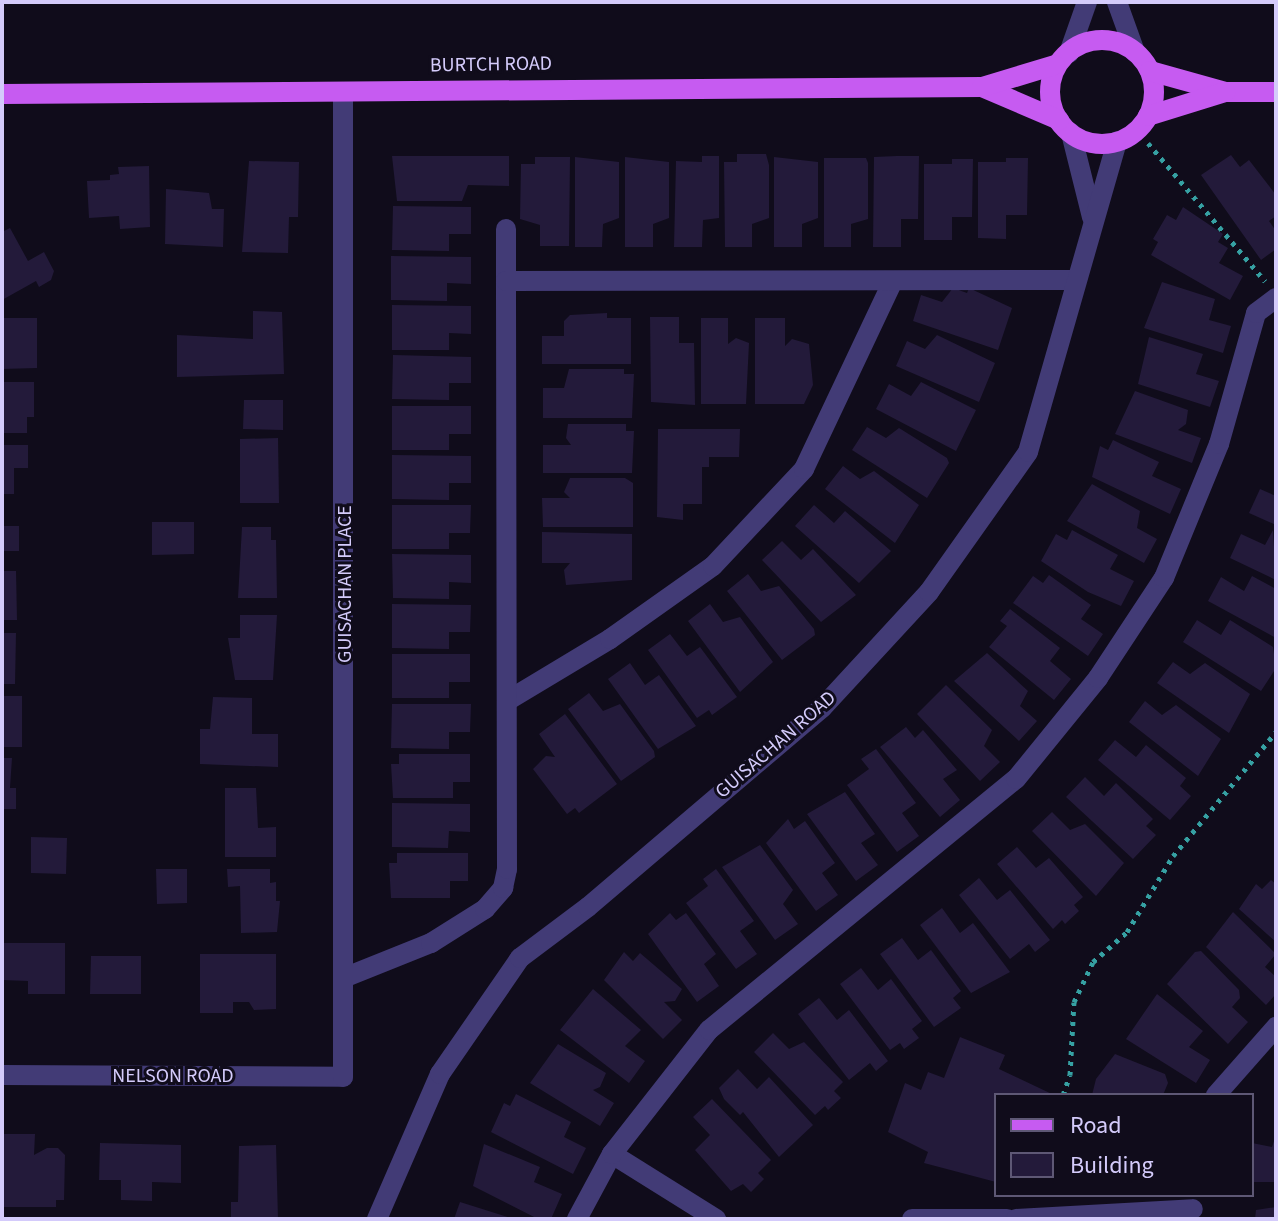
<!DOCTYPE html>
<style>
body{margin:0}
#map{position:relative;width:1278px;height:1221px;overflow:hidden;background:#100c1b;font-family:"Source Sans 3",sans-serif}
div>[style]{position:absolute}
.building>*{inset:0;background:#231a3a}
.path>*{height:5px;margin-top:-2.5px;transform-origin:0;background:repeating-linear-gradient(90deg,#36a1a3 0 4px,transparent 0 10px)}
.minor>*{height:20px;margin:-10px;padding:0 10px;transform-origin:10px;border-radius:10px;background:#423b76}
.major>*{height:20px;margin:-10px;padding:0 10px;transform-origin:10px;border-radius:10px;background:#c65bf1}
.major>.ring{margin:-10px;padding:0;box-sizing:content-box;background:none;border:20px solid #c65bf1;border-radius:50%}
span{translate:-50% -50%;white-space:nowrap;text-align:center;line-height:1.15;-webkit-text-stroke:6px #100c1b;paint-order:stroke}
.street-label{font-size:20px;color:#d4cbfb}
.frame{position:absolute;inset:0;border:4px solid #d4cbfb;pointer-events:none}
.legend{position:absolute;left:994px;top:1093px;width:260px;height:104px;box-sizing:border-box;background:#100c1b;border:2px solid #5e5875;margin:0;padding:10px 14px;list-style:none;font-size:24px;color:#d4cbfb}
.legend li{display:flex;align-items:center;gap:16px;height:40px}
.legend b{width:40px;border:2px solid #5e5875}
</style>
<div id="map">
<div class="building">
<div style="clip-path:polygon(737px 154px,766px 154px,769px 165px,769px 218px,752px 224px,752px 247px,725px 247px,724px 162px,737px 162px)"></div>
<div style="clip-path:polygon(1231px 155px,1240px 167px,1249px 160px,1276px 195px,1276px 216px,1269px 221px,1276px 231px,1276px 249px,1261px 260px,1201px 175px)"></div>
<div style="clip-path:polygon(392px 156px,509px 156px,509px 186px,468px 185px,462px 201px,397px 201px)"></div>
<div style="clip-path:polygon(702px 156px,719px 156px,719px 218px,703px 220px,702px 247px,674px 247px,676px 161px,702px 162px)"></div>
<div style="clip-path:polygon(897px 156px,919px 156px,918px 219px,901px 219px,901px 247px,873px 247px,874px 157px)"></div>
<div style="clip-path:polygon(535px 157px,570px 157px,569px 246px,540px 246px,540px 225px,520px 219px,521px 164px,535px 164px)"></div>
<div style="clip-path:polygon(575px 157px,619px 162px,619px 218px,603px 224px,602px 247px,575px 247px)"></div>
<div style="clip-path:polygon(625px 157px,669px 162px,669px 218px,653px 224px,653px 247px,625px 247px)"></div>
<div style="clip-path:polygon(774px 157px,818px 162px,818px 218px,802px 224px,802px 247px,774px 247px)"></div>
<div style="clip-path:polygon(824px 158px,866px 158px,868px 163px,868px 219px,851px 224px,851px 247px,824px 247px)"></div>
<div style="clip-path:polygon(1006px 158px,1028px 158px,1027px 215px,1006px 215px,1006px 239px,978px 238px,978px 162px,1006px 162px)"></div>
<div style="clip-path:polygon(952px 159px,973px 159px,972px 217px,952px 217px,952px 240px,924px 240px,924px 164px,952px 164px)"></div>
<div style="clip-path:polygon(249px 161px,299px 162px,298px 217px,289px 217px,288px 253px,242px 252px)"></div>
<div style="clip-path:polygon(149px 166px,150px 227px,120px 229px,119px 216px,89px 218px,87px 181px,110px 180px,110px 175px,119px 174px,118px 167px)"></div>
<div style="clip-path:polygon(166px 189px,209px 193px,212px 209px,224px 209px,223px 247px,165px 244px)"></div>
<div style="clip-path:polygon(393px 206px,471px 207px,471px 234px,449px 234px,449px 251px,392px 250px)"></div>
<div style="clip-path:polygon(1183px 207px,1223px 234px,1218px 242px,1228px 248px,1219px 263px,1243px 276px,1230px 300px,1151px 255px,1158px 242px,1153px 239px,1167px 215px,1176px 220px)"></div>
<div style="clip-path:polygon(10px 228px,28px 261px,44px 252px,54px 271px,51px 280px,39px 287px,36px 281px,2px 300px,2px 232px)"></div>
<div style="clip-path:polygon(391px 256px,471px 257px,471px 284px,447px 283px,447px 301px,391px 300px)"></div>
<div style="clip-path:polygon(1162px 282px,1215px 299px,1209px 320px,1231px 326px,1223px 353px,1144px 328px)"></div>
<div style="clip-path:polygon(953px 288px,967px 293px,969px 288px,1012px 308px,998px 350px,913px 321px,921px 295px,942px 302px)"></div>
<div style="clip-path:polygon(392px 305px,471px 306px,471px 334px,449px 333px,449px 350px,392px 350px)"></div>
<div style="clip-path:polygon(253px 311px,282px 312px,284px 374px,177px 377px,177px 335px,253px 339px)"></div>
<div style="clip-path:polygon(607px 313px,607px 318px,631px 318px,631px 364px,542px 364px,542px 336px,564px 336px,564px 321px,570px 315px)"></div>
<div style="clip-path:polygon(650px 317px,679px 317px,679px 343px,694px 343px,695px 405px,651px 402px)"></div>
<div style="clip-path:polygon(2px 318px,37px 318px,37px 368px,2px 369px)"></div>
<div style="clip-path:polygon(701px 318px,728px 318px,728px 344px,736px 338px,749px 343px,746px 404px,701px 404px)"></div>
<div style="clip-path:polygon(755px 318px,785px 318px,785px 346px,792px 339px,809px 344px,813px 385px,804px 404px,755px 404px)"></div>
<div style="clip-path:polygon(937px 335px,995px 363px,979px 402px,896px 366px,907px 341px,925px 349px)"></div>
<div style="clip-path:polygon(1149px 337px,1203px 354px,1196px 374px,1219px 381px,1210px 407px,1138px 384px)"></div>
<div style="clip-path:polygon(393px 355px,471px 357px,471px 383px,449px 383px,449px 400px,392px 399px)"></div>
<div style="clip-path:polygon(569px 369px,624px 369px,624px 374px,634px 374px,632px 418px,543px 418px,543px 388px,564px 388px)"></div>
<div style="clip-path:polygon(2px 382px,34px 382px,34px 417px,27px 417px,27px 433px,2px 433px)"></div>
<div style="clip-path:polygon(921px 382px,976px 410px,956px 451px,876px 409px,889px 384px,911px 396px)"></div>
<div style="clip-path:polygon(1135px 391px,1188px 410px,1186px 424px,1178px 430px,1201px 438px,1192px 463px,1115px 434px)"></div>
<div style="clip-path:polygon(244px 400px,283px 400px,283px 430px,243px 429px)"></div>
<div style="clip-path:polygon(392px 406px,471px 406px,471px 434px,449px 434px,449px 450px,392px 450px)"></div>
<div style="clip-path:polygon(568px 424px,626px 424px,626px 431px,634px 431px,632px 473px,543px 473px,543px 445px,571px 445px,566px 438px)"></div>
<div style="clip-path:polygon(867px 427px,886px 438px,899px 428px,947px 458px,949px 463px,927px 498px,852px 450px)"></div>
<div style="clip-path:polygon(658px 429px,740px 429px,739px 457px,709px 457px,709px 467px,702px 467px,702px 504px,683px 504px,683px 520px,657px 517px)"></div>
<div style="clip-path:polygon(278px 438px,279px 503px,240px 503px,240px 439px)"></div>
<div style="clip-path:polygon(1113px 440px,1159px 462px,1152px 476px,1181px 489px,1170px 514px,1092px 477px,1100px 446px,1108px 450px)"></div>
<div style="clip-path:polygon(2px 445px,28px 445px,28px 468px,14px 468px,14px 494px,2px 494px)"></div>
<div style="clip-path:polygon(392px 455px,471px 456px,471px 483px,449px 483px,449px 500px,392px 499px)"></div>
<div style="clip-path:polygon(843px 466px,860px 479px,874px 471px,919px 505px,895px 543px,825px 489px)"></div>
<div style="clip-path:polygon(570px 478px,625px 478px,633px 483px,633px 527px,543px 527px,542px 498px,570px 498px,564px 492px)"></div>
<div style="clip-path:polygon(1092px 484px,1140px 511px,1137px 528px,1157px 539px,1144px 563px,1067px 521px)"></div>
<div style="clip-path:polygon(1260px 489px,1276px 496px,1276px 525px,1249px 513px)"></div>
<div style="clip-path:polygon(392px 505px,471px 505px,470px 533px,449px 533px,449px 549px,392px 549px)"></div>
<div style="clip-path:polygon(814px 505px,834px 523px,845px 511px,891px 551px,859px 583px,795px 526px)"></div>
<div style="clip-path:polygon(152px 522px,194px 522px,194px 554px,152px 555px)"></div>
<div style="clip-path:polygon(2px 526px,19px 526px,19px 551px,2px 551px)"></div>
<div style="clip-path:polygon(242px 527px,271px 527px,271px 540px,276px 540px,277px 598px,238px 598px)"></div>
<div style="clip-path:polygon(1072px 530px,1118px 555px,1110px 569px,1134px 581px,1121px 606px,1088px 592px,1041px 561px,1056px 534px,1067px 540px)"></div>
<div style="clip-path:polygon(1273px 530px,1276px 580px,1230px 558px,1241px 534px,1265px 545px)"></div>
<div style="clip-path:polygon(542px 532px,632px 534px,632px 580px,566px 585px,564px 570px,570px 563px,542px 563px)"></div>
<div style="clip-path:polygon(782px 541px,801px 560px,813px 549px,856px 595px,821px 622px,762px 560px)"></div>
<div style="clip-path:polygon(392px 554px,471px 555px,471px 583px,449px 582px,449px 599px,393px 598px)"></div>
<div style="clip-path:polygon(2px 571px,16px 571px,17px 620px,2px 620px)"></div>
<div style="clip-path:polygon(748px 574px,761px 591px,779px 586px,814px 629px,815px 635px,782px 660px,727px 591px)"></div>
<div style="clip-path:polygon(1049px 575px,1091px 605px,1081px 619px,1103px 634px,1088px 656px,1013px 603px,1033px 576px,1043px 583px)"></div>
<div style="clip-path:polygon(1252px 576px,1276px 589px,1276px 638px,1208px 601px,1221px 577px,1244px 591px)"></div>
<div style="clip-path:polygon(392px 604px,471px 605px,470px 632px,449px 632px,449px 649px,392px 648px)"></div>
<div style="clip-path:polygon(710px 604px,723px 622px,740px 617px,773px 662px,740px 692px,688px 621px)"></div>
<div style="clip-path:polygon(1010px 609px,1060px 648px,1050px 661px,1071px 679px,1054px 700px,989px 647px,1007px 626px,1000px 621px)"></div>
<div style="clip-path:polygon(240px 615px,277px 615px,273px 680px,235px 680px,228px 638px,240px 638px)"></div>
<div style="clip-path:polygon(1197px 620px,1221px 635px,1230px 620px,1273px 647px,1276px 668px,1261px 691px,1183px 642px)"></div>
<div style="clip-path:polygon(2px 633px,16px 633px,15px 684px,2px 684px)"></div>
<div style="clip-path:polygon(670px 634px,687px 656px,700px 647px,737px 697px,712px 715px,709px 710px,697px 718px,648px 650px)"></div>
<div style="clip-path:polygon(987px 653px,1028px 691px,1020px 706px,1037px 721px,1019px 741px,954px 681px)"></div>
<div style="clip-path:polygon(392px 654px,470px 654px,470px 682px,449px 682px,449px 698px,392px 698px)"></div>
<div style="clip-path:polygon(1173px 662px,1190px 674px,1205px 663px,1250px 694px,1229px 733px,1157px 683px)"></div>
<div style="clip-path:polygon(630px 663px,645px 685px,659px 675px,696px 726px,658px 749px,608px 679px)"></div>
<div style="clip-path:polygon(946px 685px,992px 730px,984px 746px,1000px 762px,980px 781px,917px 714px)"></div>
<div style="clip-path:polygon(589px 693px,603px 711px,620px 704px,654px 751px,655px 757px,621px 781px,568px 709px)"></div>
<div style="clip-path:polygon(2px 696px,22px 696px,22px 747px,2px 747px)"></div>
<div style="clip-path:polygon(213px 697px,252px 698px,252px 734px,278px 734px,278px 767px,200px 764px,200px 729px,210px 729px)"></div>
<div style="clip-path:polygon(1145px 701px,1162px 715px,1176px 705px,1221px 739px,1198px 776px,1129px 722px)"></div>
<div style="clip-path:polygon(392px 704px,471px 704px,470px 732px,449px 732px,449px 749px,391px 748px)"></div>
<div style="clip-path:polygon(565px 714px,617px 784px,579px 813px,575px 808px,567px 814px,533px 769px,546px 756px,555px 757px,539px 734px)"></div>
<div style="clip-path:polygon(906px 727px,915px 738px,923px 730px,957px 770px,943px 779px,960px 800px,940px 817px,880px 747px)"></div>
<div style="clip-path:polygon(1115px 740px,1136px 757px,1146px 745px,1186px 778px,1180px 786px,1191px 796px,1170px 820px,1098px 760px)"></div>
<div style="clip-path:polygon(876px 749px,916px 803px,902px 813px,919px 836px,897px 852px,847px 785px,869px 769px,861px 759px)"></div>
<div style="clip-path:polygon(399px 754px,470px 754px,470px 782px,453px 782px,453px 798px,393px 798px,391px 764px,399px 764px)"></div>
<div style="clip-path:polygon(2px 758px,12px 758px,10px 788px,16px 788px,16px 809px,2px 809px)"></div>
<div style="clip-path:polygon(1085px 777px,1104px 796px,1116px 783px,1153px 819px,1146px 826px,1156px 835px,1133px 859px,1066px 797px)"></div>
<div style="clip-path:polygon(225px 788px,256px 788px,258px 828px,276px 827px,276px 857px,225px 857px)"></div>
<div style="clip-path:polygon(845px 792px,875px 834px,861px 843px,878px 865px,856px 881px,807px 814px)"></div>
<div style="clip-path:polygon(392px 803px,470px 804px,470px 832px,449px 831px,448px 848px,392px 847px)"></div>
<div style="clip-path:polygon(1052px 812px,1070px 830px,1085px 824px,1124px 863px,1096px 896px,1032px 831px)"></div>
<div style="clip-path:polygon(788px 819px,794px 829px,805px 821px,835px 863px,822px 873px,838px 895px,816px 911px,766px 843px)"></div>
<div style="clip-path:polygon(31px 837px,67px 838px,66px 874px,31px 873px)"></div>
<div style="clip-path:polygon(760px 845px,793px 890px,783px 904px,798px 924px,775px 940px,722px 867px)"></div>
<div style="clip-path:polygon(1017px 847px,1036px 868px,1049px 858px,1083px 897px,1074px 905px,1079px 911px,1065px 924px,1062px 920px,1053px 929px,997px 864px)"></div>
<div style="clip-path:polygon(397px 853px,468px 853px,468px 881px,450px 881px,450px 898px,391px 898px,389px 863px,397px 863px)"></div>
<div style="clip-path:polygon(156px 869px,187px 869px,187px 903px,157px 904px)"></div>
<div style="clip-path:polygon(227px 869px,270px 869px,270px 883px,276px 882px,276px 901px,280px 901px,277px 932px,241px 933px,240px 886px,228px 887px)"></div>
<div style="clip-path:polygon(716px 869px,754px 921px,740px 931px,757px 954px,736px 969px,686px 903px,708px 886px,703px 879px)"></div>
<div style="clip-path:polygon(979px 878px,997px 900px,1010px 890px,1050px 940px,1035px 952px,1029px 944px,1010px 959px,959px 895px)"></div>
<div style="clip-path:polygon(1271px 880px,1276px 884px,1276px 942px,1239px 909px,1256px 884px,1262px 889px)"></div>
<div style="clip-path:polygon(942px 908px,960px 933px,973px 923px,1010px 972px,971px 993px,920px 925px)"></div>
<div style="clip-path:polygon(1233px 912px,1276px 954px,1265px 967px,1276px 977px,1276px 994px,1266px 1005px,1206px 947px)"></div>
<div style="clip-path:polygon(670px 913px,676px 920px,686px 913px,716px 954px,704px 964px,719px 986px,697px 1002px,648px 934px)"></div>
<div style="clip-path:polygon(902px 938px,918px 960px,931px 950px,961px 991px,953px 998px,961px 1008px,934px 1027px,880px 954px)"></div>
<div style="clip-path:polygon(2px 943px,65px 943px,65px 994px,28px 994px,28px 981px,2px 980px)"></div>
<div style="clip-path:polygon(1201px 951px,1239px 990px,1240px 998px,1232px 1007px,1248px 1022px,1228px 1044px,1167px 984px,1195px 952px)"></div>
<div style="clip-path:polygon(624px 952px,633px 961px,640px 953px,682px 989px,675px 1001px,664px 1002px,682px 1020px,663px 1039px,604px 980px)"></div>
<div style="clip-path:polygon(200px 954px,276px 954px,276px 1009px,254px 1010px,249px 1002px,233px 1002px,233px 1013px,200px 1013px)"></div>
<div style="clip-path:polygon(91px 956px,141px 956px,141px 994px,90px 994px)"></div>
<div style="clip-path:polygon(861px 968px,878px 990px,891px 979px,922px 1021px,912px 1029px,919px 1038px,904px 1049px,900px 1043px,890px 1050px,840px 984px)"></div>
<div style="clip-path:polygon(593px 989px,641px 1030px,625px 1046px,645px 1061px,629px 1083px,560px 1030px)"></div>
<div style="clip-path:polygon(1157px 994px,1203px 1031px,1189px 1047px,1210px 1060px,1196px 1083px,1126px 1039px)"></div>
<div style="clip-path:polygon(819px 998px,837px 1020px,849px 1010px,888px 1061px,876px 1071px,870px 1063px,849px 1080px,798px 1014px)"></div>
<div style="clip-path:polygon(773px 1033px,789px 1049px,804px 1042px,843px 1082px,834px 1091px,841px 1098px,828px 1110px,825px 1106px,815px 1115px,754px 1052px)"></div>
<div style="clip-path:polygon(960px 1037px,1005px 1055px,999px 1069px,1054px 1095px,996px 1095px,996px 1182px,924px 1163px,928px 1152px,888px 1132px,905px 1083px,921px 1090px,928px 1072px,944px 1078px)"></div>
<div style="clip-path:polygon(558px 1044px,606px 1073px,600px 1087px,593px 1090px,614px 1103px,600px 1126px,530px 1083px)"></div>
<div style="clip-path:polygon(1115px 1054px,1165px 1074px,1168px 1083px,1163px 1095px,1092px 1095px,1096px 1079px)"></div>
<div style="clip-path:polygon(738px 1069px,757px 1089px,769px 1077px,813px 1125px,779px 1157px,743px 1112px,740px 1115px,724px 1099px,719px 1088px)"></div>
<div style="clip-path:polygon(516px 1094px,571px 1122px,564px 1137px,586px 1148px,573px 1174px,491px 1132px,504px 1103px,510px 1106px)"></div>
<div style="clip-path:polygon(712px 1099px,771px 1160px,758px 1173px,764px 1179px,751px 1192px,743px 1184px,731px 1191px,695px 1150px,710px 1135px,693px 1117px)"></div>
<div style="clip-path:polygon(2px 1134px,35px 1134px,34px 1155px,47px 1148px,58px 1148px,65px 1155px,64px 1200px,56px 1200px,56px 1207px,2px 1207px)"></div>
<div style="clip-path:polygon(1276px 1135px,1276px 1182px,1252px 1182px,1252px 1143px,1272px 1147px)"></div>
<div style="clip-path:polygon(100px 1143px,181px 1145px,181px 1183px,152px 1182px,152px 1201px,121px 1200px,121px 1180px,99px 1180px)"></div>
<div style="clip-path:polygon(484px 1144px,540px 1167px,534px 1182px,562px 1194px,551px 1219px,538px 1219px,473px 1186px)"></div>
<div style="clip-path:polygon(276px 1145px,278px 1219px,231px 1219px,231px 1202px,238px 1202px,239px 1146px)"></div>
<div style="clip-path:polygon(460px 1202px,511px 1218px,511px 1219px,454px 1219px)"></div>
<div style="clip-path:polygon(1276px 1207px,1276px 1219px,1255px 1219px,1256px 1210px)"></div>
</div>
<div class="path">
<div style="left:1148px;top:143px;width:181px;rotate:49.7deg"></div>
<div style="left:1063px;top:1095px;width:21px;rotate:-71deg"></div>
<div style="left:1070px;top:1075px;width:73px;rotate:-86.9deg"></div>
<div style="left:1074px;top:1002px;width:44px;rotate:-64.6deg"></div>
<div style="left:1093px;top:962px;width:45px;rotate:-41.4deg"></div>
<div style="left:1127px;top:932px;width:89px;rotate:-58.8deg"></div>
<div style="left:1173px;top:856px;width:161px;rotate:-50.3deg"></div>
</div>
<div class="minor">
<div style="left:1117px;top:2px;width:53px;rotate:70.2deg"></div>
<div style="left:1069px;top:53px;width:54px;rotate:-70.6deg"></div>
<div style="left:1071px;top:133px;width:87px;rotate:76deg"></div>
<div style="left:506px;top:229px;width:52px;rotate:90deg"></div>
<div style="left:507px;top:701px;width:120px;rotate:-31deg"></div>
<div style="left:610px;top:639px;width:126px;rotate:-35.3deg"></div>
<div style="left:713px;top:566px;width:133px;rotate:-46.8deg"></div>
<div style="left:804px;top:469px;width:208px;rotate:-64.7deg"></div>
<div style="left:346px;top:977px;width:92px;rotate:-21.8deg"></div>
<div style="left:431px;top:943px;width:64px;rotate:-32.2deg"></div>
<div style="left:485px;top:909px;width:28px;rotate:-49deg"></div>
<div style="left:503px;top:888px;width:19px;rotate:-78deg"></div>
<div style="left:507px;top:869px;width:588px;rotate:-90.1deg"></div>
<div style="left:506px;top:281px;width:570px;rotate:-0.1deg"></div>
<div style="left:2px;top:1075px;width:341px;rotate:0.3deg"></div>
<div style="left:343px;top:1077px;width:985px;rotate:-90deg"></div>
<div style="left:1216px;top:1095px;width:91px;rotate:-48.6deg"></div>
<div style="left:612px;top:1154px;width:123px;rotate:32deg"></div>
<div style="left:377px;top:1219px;width:158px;rotate:-66.5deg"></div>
<div style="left:440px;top:1074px;width:141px;rotate:-55.4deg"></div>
<div style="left:520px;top:958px;width:85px;rotate:-36.9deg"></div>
<div style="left:588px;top:907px;width:307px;rotate:-40.4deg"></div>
<div style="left:822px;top:708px;width:158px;rotate:-47.3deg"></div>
<div style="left:929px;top:592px;width:171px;rotate:-54.7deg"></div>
<div style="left:1028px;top:452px;width:323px;rotate:-74deg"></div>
<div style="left:577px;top:1219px;width:74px;rotate:-61.7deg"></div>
<div style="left:612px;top:1154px;width:157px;rotate:-52deg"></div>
<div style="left:709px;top:1030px;width:397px;rotate:-39.3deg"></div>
<div style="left:1016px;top:779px;width:130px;rotate:-50.9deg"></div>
<div style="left:1098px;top:678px;width:120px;rotate:-56.6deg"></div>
<div style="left:1164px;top:578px;width:145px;rotate:-67.7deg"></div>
<div style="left:1219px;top:444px;width:136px;rotate:-74.2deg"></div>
<div style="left:1256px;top:313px;width:25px;rotate:-37deg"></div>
<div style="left:912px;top:1219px;width:95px"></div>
<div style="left:1016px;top:1219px;width:177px;rotate:-3.2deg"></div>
</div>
<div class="major">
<div class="ring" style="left:1050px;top:40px;width:84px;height:84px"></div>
<div style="left:1150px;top:71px;width:78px;rotate:15.6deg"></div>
<div style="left:1225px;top:92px;width:51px"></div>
<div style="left:982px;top:87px;width:84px;rotate:23.2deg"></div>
<div style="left:2px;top:94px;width:980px;rotate:-0.41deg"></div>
<div style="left:982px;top:87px;width:76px;rotate:-16.8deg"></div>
<div style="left:1148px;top:116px;width:81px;rotate:-17.3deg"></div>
</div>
<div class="street-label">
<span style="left:491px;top:65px;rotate:-1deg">BURTCH ROAD</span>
<span style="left:345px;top:584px;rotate:-90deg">GUISACHAN PLACE</span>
<span style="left:776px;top:745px;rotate:-41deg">GUISACHAN ROAD</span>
<span style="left:173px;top:1076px">NELSON ROAD</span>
</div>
<div class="frame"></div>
<ul class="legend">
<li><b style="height:10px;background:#c65bf1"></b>Road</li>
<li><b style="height:22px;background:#231a3a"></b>Building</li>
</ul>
</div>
